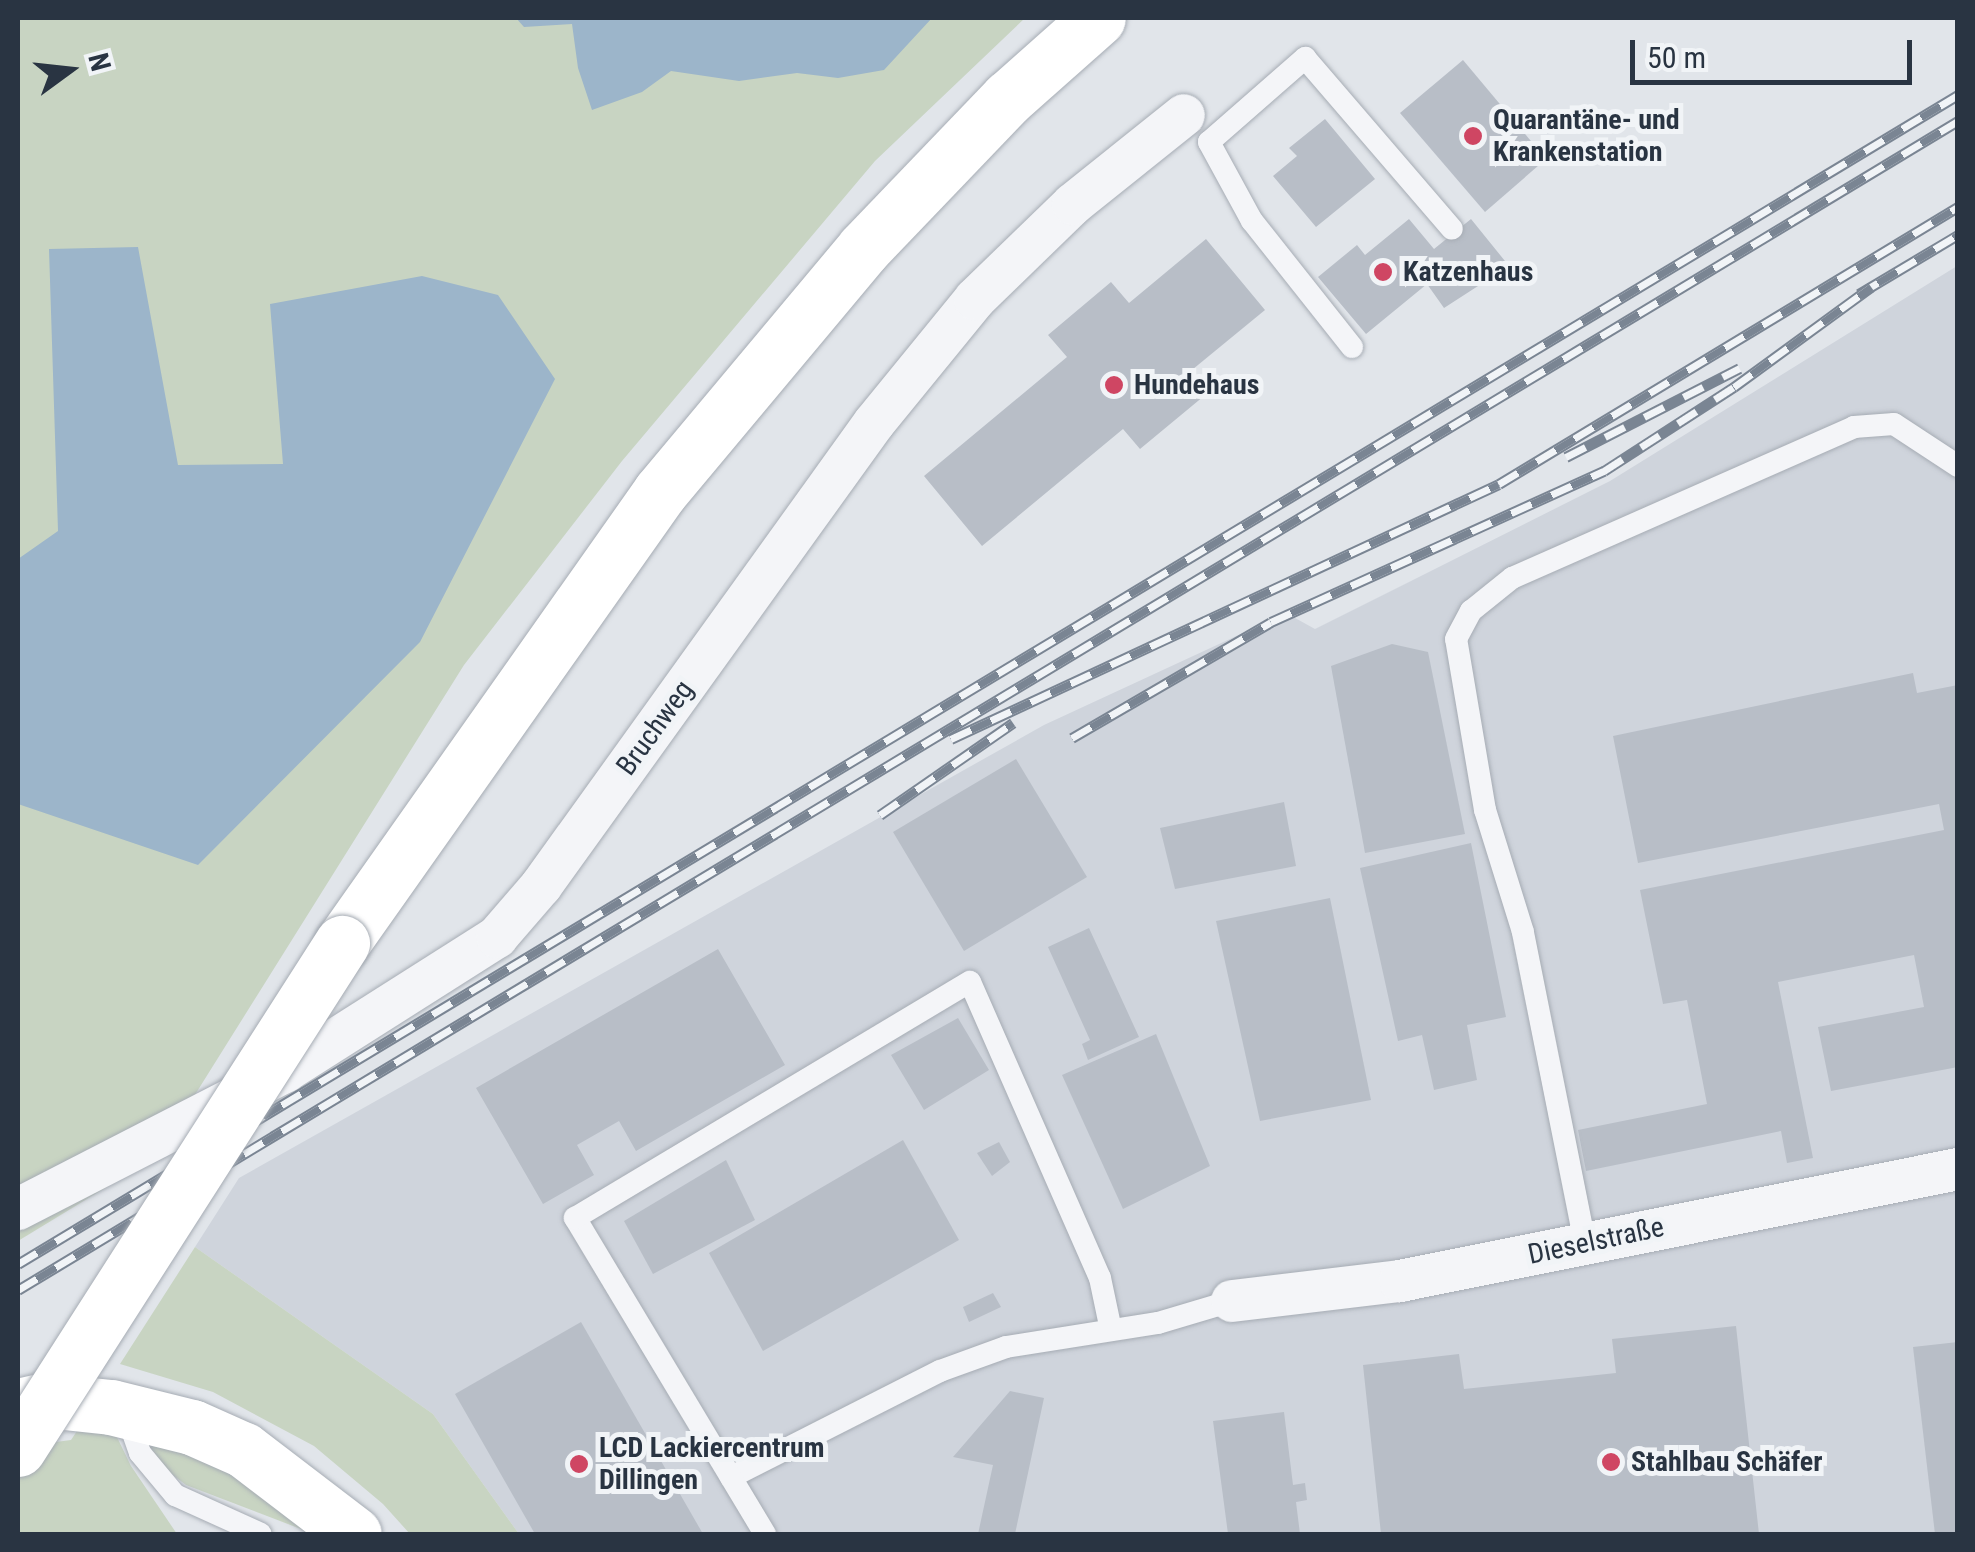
<!DOCTYPE html>
<meta charset="utf-8">
<style>
body{margin:0}
#map{position:relative;width:1975px;height:1552px;overflow:hidden;background:#e1e5ea;font-family:"Roboto Condensed",sans-serif}
div>[style]{position:absolute}
.built>*{inset:0;background:#cfd4dc}
.green>*{inset:0;background:#c8d4c2}
.water>*{inset:0;background:#9cb5ca}
.building>*{inset:0;background:#b8bec7}
.roads{filter:drop-shadow(0 0 2px #a6acb4) drop-shadow(0 0 2px #a6acb4)}
.service>*{height:22px;margin:-11px;padding:0 11px;transform-origin:11px;border-radius:11px;background:#f4f5f8}
.minor>*{height:42px;margin:-21px;padding:0 21px;transform-origin:21px;border-radius:21px;background:#f4f5f8}
.secondary>*{height:55px;margin:-27.5px;padding:0 27.5px;transform-origin:27.5px;border-radius:27.5px;background:#fff}
.rail>*{height:11px;margin-top:-5.5px;transform-origin:0;background:repeating-linear-gradient(90deg,#f1f4f7 0 22px,#7a8593 0 44px);box-sizing:border-box;border-block:2px solid #7a8593}
.bridges{filter:drop-shadow(0 0 2px #a6acb4) drop-shadow(0 0 2px #a6acb4)}
.secondary-bridge>*{height:55px;margin:-27.5px;padding:0 27.5px;transform-origin:27.5px;border-radius:27.5px;background:#fff}
.dots>*{width:28px;height:28px;translate:-50% -50%;box-sizing:border-box;border:5px solid #f1f4f7;border-radius:50%}
span{translate:-50% -50%;white-space:nowrap;text-align:center;line-height:1.15;-webkit-text-stroke:10px #f1f4f7;paint-order:stroke}
.poi-label{font-size:28px;color:#293442;font-weight:700}
.left{translate:0 -50%;text-align:left}
.street-label{font-size:28px;color:#293442}
.frame{position:absolute;inset:0;border:20px solid #293442;pointer-events:none}
.north{position:absolute;left:20px;top:20px;width:100px;height:100px;-webkit-text-stroke:8px #f1f4f7;paint-order:stroke;rotate:75deg;font-size:28px;font-weight:700;line-height:40px;text-align:center;color:#293442}
.north::after{content:'';display:block;margin:auto;width:35px;height:45px;background:#293442;clip-path:polygon(50% 0,100% 100%,50% 72%,0 100%)}
.scale{position:absolute;left:1630px;top:40px;width:282px;height:45px;box-sizing:border-box;border:5px solid #293442;border-top:0;padding-left:12px;font-size:30px;line-height:35px;white-space:nowrap;color:#293442;-webkit-text-stroke:8px #f1f4f7;paint-order:stroke}
</style>
<div id="map">
<div class="built">
<div style="clip-path:polygon(1957px 266px,1957px 1534px,519px 1534px,433px 1414px,195px 1247px,239px 1178px,1044px 725px,1286px 613px,1315px 629px,1411px 581px,1610px 481px)"></div>
</div>
<div class="green">
<div style="clip-path:polygon(18px 18px,1025px 18px,875px 161px,622px 461px,464px 665px,156px 1157px,18px 1241px)"></div>
<div style="clip-path:polygon(195px 1247px,433px 1414px,519px 1534px,410px 1534px,383px 1504px,314px 1446px,213px 1392px,120px 1364px)"></div>
<div style="clip-path:polygon(83px 1422px,115px 1433px,131px 1466px,177px 1534px,18px 1534px,18px 1447px,71px 1440px)"></div>
<div style="clip-path:polygon(157px 1442px,228px 1467px,314px 1534px,186px 1485px,153px 1460px,150px 1447px)"></div>
</div>
<div class="water">
<div style="clip-path:polygon(516px 18px,932px 18px,884px 70px,838px 78px,797px 73px,739px 81px,671px 71px,642px 92px,592px 110px,578px 68px,572px 24px,524px 27px)"></div>
<div style="clip-path:polygon(138px 247px,178px 465px,283px 464px,270px 304px,422px 276px,498px 295px,555px 379px,420px 642px,198px 865px,18px 804px,18px 559px,58px 531px,49px 249px)"></div>
</div>
<div class="building">
<div style="clip-path:polygon(1463px 60px,1546px 159px,1485px 212px,1400px 113px)"></div>
<div style="clip-path:polygon(1325px 119px,1375px 179px,1316px 227px,1273px 176px,1297px 156px,1289px 148px)"></div>
<div style="clip-path:polygon(1409px 219px,1434px 249px,1471px 219px,1509px 266px,1444px 308px,1427px 284px,1366px 334px,1318px 277px,1357px 245px,1365px 255px)"></div>
<div style="clip-path:polygon(1206px 239px,1265px 310px,1187px 374px,1204px 396px,1140px 449px,1123px 429px,982px 546px,924px 476px,1067px 357px,1048px 335px,1111px 282px,1129px 303px)"></div>
<div style="clip-path:polygon(1392px 644px,1428px 652px,1465px 834px,1365px 853px,1331px 666px)"></div>
<div style="clip-path:polygon(1913px 673px,1917px 693px,1958px 685px,1958px 1067px,1831px 1091px,1818px 1027px,1924px 1007px,1914px 955px,1778px 982px,1813px 1158px,1787px 1163px,1781px 1131px,1586px 1171px,1578px 1130px,1707px 1104px,1687px 1000px,1663px 1004px,1640px 890px,1944px 830px,1939px 804px,1638px 863px,1613px 736px)"></div>
<div style="clip-path:polygon(1016px 759px,1087px 877px,964px 951px,893px 832px)"></div>
<div style="clip-path:polygon(1284px 802px,1296px 866px,1175px 889px,1160px 828px)"></div>
<div style="clip-path:polygon(1471px 843px,1506px 1017px,1467px 1025px,1477px 1080px,1434px 1090px,1422px 1035px,1398px 1041px,1360px 868px)"></div>
<div style="clip-path:polygon(1330px 898px,1371px 1100px,1260px 1121px,1216px 921px)"></div>
<div style="clip-path:polygon(1089px 928px,1139px 1037px,1088px 1060px,1082px 1044px,1090px 1040px,1048px 947px)"></div>
<div style="clip-path:polygon(718px 949px,785px 1065px,636px 1151px,619px 1121px,577px 1145px,594px 1175px,543px 1204px,476px 1088px)"></div>
<div style="clip-path:polygon(958px 1018px,989px 1070px,924px 1110px,891px 1055px)"></div>
<div style="clip-path:polygon(1156px 1034px,1210px 1166px,1123px 1209px,1062px 1075px)"></div>
<div style="clip-path:polygon(903px 1140px,959px 1240px,763px 1351px,709px 1253px)"></div>
<div style="clip-path:polygon(999px 1142px,1010px 1162px,992px 1176px,977px 1153px)"></div>
<div style="clip-path:polygon(726px 1160px,755px 1220px,653px 1274px,624px 1221px)"></div>
<div style="clip-path:polygon(993px 1293px,1001px 1307px,969px 1322px,963px 1307px)"></div>
<div style="clip-path:polygon(581px 1322px,703px 1534px,535px 1534px,455px 1394px)"></div>
<div style="clip-path:polygon(1736px 1326px,1759px 1534px,1381px 1534px,1363px 1365px,1459px 1354px,1464px 1389px,1616px 1373px,1612px 1339px)"></div>
<div style="clip-path:polygon(1958px 1342px,1958px 1534px,1935px 1534px,1913px 1347px)"></div>
<div style="clip-path:polygon(1010px 1391px,1044px 1398px,1015px 1534px,978px 1534px,993px 1465px,953px 1457px)"></div>
<div style="clip-path:polygon(1284px 1412px,1293px 1485px,1305px 1483px,1307px 1500px,1296px 1502px,1300px 1534px,1228px 1534px,1213px 1421px)"></div>
</div>
<div class="roads">
<div class="service">
<div style="left:1352px;top:347px;width:161px;rotate:-128.4deg"></div>
<div style="left:1252px;top:221px;width:90px;rotate:-118.6deg"></div>
<div style="left:1209px;top:142px;width:128px;rotate:-41.2deg"></div>
<div style="left:1305px;top:58px;width:225px;rotate:49.3deg"></div>
<div style="left:1585px;top:1243px;width:317px;rotate:-101.3deg"></div>
<div style="left:1523px;top:932px;width:128px;rotate:-107.3deg"></div>
<div style="left:1485px;top:810px;width:173px;rotate:-99.6deg"></div>
<div style="left:1456px;top:639px;width:32px;rotate:-62deg"></div>
<div style="left:1471px;top:611px;width:53px;rotate:-38.8deg"></div>
<div style="left:1512px;top:578px;width:374px;rotate:-23.8deg"></div>
<div style="left:1854px;top:427px;width:40px;rotate:-4.3deg"></div>
<div style="left:1894px;top:424px;width:77px;rotate:33.3deg"></div>
<div style="left:126px;top:1413px;width:42px;rotate:70.7deg"></div>
<div style="left:140px;top:1453px;width:55px;rotate:50.2deg"></div>
<div style="left:175px;top:1495px;width:94px;rotate:24.4deg"></div>
<div style="left:731px;top:1477px;width:234px;rotate:-26.9deg"></div>
<div style="left:940px;top:1371px;width:70px;rotate:-20deg"></div>
<div style="left:1006px;top:1347px;width:154px;rotate:-9deg"></div>
<div style="left:1158px;top:1323px;width:77px;rotate:-16.6deg"></div>
<div style="left:765px;top:1534px;width:369px;rotate:-121deg"></div>
<div style="left:575px;top:1218px;width:460px;rotate:-30.9deg"></div>
<div style="left:970px;top:982px;width:323px;rotate:66.3deg"></div>
<div style="left:1100px;top:1278px;width:53px;rotate:78.1deg"></div>
</div>
<div class="minor">
<div style="left:18px;top:1209px;width:301px;rotate:-27.2deg"></div>
<div style="left:286px;top:1071px;width:250px;rotate:-32.4deg"></div>
<div style="left:497px;top:937px;width:67px;rotate:-49.2deg"></div>
<div style="left:541px;top:886px;width:570px;rotate:-54.28deg"></div>
<div style="left:874px;top:423px;width:160px;rotate:-50.8deg"></div>
<div style="left:975px;top:299px;width:136px;rotate:-44.1deg"></div>
<div style="left:1073px;top:204px;width:142px;rotate:-38.7deg"></div>
<div style="left:1232px;top:1301px;width:169px;rotate:-6.8deg"></div>
<div style="left:1400px;top:1281px;width:569px;rotate:-11.35deg"></div>
</div>
<div class="secondary">
<div style="left:342px;top:943px;width:552px;rotate:-54.81deg"></div>
<div style="left:660px;top:492px;width:318px;rotate:-50.1deg"></div>
<div style="left:864px;top:248px;width:208px;rotate:-46.2deg"></div>
<div style="left:1008px;top:98px;width:120px;rotate:-41.6deg"></div>
<div style="left:18px;top:1406px;width:28px;rotate:-13deg"></div>
<div style="left:45px;top:1400px;width:66px;rotate:6.1deg"></div>
<div style="left:111px;top:1407px;width:83px;rotate:13.9deg"></div>
<div style="left:192px;top:1427px;width:57px;rotate:23.9deg"></div>
<div style="left:244px;top:1450px;width:138px;rotate:37.4deg"></div>
</div>
</div>
<div class="rail">
<div style="left:1859px;top:294px;width:115px;rotate:-30.8deg"></div>
<div style="left:1566px;top:457px;width:195px;rotate:-27.1deg"></div>
<div style="left:1072px;top:738px;width:230px;rotate:-30.2deg"></div>
<div style="left:1271px;top:622px;width:366px;rotate:-24.4deg"></div>
<div style="left:1604px;top:471px;width:155px;rotate:-32.9deg"></div>
<div style="left:1734px;top:387px;width:170px;rotate:-36.1deg"></div>
<div style="left:951px;top:739px;width:604px;rotate:-24.95deg"></div>
<div style="left:1499px;top:484px;width:536px;rotate:-31.11deg"></div>
<div style="left:880px;top:815px;width:162px;rotate:-34.7deg"></div>
<div style="left:18px;top:1264px;width:2265px;rotate:-31.07deg"></div>
<div style="left:18px;top:1290px;width:2265px;rotate:-31.07deg"></div>
</div>
<div class="bridges">
<div class="secondary-bridge">
<div style="left:18px;top:1449px;width:601px;rotate:-57.37deg"></div>
</div>
</div>
<div class="dots">
<div style="left:1473px;top:136px;background:#cf4663"></div>
<div style="left:1383px;top:272px;background:#cf4663"></div>
<div style="left:1114px;top:385px;background:#cf4663"></div>
<div style="left:1611px;top:1462px;background:#cf4663"></div>
<div style="left:579px;top:1464px;background:#cf4663"></div>
</div>
<div class="poi-label">
<span class="left" style="left:1493px;top:136px">Quarantäne- und<br>Krankenstation</span>
<span class="left" style="left:1403px;top:272px">Katzenhaus</span>
<span class="left" style="left:1134px;top:385px">Hundehaus</span>
<span class="left" style="left:599px;top:1464px">LCD Lackiercentrum<br>Dillingen</span>
<span class="left" style="left:1631px;top:1462px">Stahlbau Schäfer</span>
</div>
<div class="street-label">
<span style="left:655px;top:728px;rotate:-54deg">Bruchweg</span>
<span style="left:1596px;top:1241px;rotate:-12deg">Dieselstraße</span>
</div>
<div class="frame"></div>
<div class="north">N</div>
<div class="scale">50 m</div>
</div>
